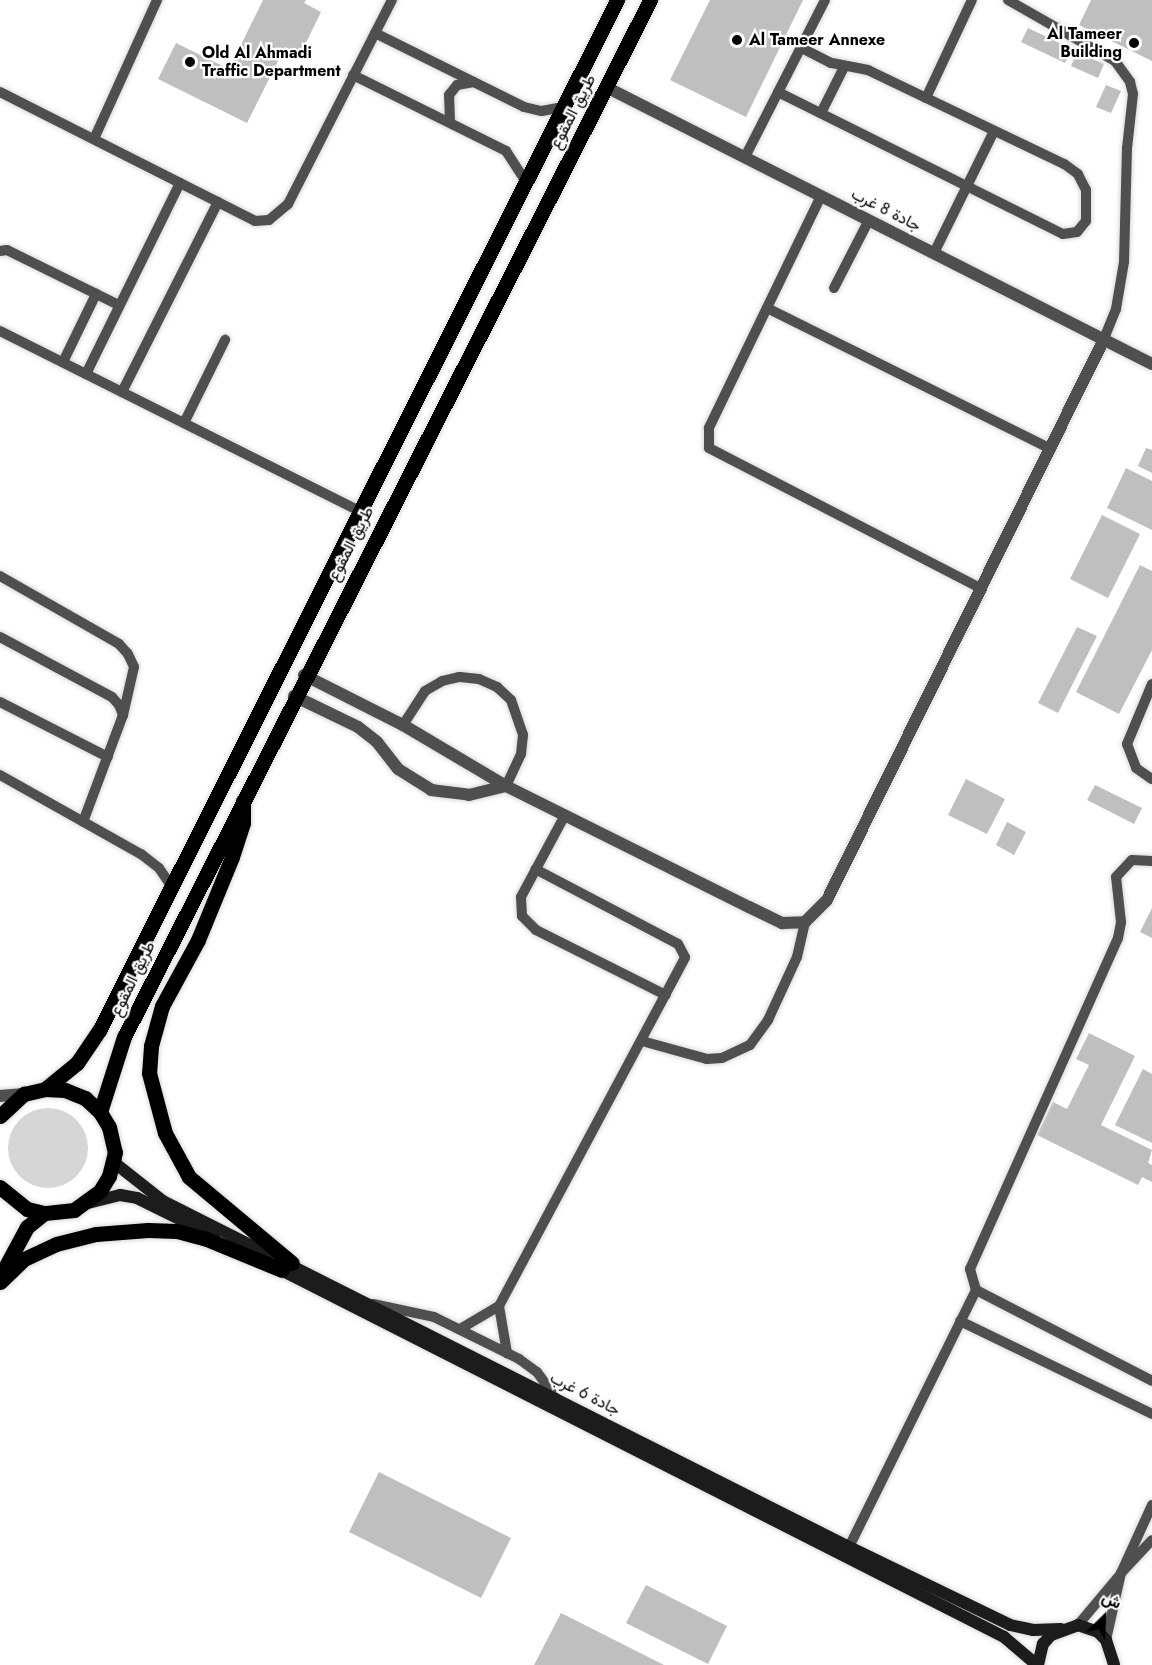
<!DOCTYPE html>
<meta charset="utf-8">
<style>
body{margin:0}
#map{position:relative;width:1152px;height:1665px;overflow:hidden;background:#fff;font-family:Jost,Vazirmatn,sans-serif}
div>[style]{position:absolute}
.green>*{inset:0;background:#d6d6d6}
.round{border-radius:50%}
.building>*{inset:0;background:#bfbfbf}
.roads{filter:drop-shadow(0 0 2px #dbdbdb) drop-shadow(0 0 2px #dbdbdb)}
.lane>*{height:10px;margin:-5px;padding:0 5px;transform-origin:5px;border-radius:5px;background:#4f4f4f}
.street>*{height:12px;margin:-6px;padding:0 6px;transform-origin:6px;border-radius:6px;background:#4f4f4f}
.secondary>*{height:12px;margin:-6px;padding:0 6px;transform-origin:6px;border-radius:6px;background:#1c1c1c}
.primary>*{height:15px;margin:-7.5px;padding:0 7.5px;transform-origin:7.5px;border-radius:7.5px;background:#000}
.dots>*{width:16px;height:16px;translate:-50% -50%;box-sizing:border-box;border:3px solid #fff;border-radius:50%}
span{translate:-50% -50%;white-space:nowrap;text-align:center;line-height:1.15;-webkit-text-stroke:4.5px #fff;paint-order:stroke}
.poi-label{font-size:16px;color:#000;font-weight:700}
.right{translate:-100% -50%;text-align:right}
.left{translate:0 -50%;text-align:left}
.street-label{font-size:16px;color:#000}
.north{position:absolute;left:1074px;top:1587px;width:60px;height:60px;-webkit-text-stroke:4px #fff;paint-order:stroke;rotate:24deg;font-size:16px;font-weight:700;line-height:24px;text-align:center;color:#000}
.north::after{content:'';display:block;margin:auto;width:21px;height:27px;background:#000;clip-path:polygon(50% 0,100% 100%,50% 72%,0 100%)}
</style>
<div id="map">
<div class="green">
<div class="round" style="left:8px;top:1108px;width:80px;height:80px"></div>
</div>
<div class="building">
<div style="clip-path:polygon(263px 0,306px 0,304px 3px,321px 12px,300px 55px,285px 47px,247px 123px,158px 79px,176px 43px,229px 69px)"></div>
<div style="clip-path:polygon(710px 0,803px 0,746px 117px,670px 80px)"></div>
<div style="clip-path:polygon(1091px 0,1152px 0,1152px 61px,1079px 25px)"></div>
<div style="clip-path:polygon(1028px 28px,1072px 49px,1065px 63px,1021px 42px)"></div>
<div style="clip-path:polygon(1077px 52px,1104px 64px,1098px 78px,1071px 66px)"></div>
<div style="clip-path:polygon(1106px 85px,1121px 91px,1111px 113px,1096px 107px)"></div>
<div style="clip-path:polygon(1146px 448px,1152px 450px,1152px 473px,1138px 466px)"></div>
<div style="clip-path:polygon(1126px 468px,1152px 481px,1152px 530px,1107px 508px)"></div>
<div style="clip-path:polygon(1102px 515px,1140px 534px,1108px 598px,1070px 579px)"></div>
<div style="clip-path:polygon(1140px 565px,1152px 571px,1152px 650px,1119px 714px,1076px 692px)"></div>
<div style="clip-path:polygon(1077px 627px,1097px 636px,1058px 713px,1038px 703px)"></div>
<div style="clip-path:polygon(966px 779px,1005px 799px,987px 834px,948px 815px)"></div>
<div style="clip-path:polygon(1095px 785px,1142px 808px,1134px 824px,1087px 800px)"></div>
<div style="clip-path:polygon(1007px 822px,1026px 832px,1014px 855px,996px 845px)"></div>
<div style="clip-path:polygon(1152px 908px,1152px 938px,1140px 932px)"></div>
<div style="clip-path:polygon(1089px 1033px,1135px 1056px,1101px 1125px,1152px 1150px,1148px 1163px,1152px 1165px,1152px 1182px,1142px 1177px,1138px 1185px,1037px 1135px,1053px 1102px,1067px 1109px,1089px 1065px,1076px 1059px)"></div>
<div style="clip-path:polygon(1143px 1069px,1152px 1074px,1152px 1143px,1115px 1125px)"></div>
<div style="clip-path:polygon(379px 1472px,511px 1538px,481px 1598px,349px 1532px)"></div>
<div style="clip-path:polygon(646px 1585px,727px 1626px,708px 1664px,626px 1623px)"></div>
<div style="clip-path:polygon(561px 1613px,664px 1665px,534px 1665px)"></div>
</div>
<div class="roads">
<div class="lane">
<div style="left:1008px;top:0;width:123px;rotate:29.7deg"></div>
<div style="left:1115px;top:61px;width:26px;rotate:54deg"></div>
<div style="left:1130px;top:82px;width:12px;rotate:76deg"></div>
<div style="left:1133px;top:94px;width:54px;rotate:96.3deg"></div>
<div style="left:1127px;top:148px;width:114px;rotate:91.5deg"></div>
<div style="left:1124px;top:262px;width:48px;rotate:99.7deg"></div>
<div style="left:1116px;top:309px;width:32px;rotate:112deg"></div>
<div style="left:375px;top:33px;width:166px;rotate:26.4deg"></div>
<div style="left:524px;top:107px;width:18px;rotate:13deg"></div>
<div style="left:542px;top:111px;width:20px;rotate:-11deg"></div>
<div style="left:353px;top:75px;width:171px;rotate:26.4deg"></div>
<div style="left:506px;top:151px;width:35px;rotate:57deg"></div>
<div style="left:0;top:92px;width:286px;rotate:26.8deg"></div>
<div style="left:255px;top:221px;width:14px;rotate:-4deg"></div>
<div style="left:269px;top:220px;width:25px;rotate:-40deg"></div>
<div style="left:288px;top:204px;width:229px;rotate:-63deg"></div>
<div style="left:778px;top:92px;width:318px;rotate:26.5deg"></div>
<div style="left:1063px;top:234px;width:14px;rotate:-8deg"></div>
<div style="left:1077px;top:232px;width:14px;rotate:-51deg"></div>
<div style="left:1086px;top:221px;width:31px;rotate:-90deg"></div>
<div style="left:1086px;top:190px;width:18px;rotate:-117deg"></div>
<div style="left:1078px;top:174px;width:17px;rotate:-144deg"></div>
<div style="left:1064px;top:164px;width:217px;rotate:-154.4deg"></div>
<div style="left:868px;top:70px;width:38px;rotate:-169deg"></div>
<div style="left:831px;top:63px;width:34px;rotate:-153deg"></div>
<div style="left:926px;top:98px;width:108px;rotate:-64.9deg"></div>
<div style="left:821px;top:113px;width:51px;rotate:-63.4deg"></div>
<div style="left:450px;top:122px;width:27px;rotate:-92deg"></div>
<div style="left:449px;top:95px;width:13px;rotate:-51deg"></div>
<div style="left:457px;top:85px;width:17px;rotate:-10deg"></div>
<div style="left:94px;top:139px;width:153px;rotate:-65.6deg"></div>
<div style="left:745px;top:157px;width:176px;rotate:-63deg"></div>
<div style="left:821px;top:196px;width:258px;rotate:115.8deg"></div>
<div style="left:709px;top:428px;width:20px;rotate:90deg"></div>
<div style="left:709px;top:448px;width:307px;rotate:27.3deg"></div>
<div style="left:0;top:251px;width:7px;rotate:-8deg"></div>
<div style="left:7px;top:250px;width:125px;rotate:26.2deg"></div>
<div style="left:934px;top:253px;width:136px;rotate:-63.8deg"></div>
<div style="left:834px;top:288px;width:76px;rotate:-62.8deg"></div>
<div style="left:767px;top:308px;width:317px;rotate:26.4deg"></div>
<div style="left:0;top:331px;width:402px;rotate:26.6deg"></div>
<div style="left:63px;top:362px;width:76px;rotate:-64.1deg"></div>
<div style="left:86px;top:374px;width:213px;rotate:-63.8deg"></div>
<div style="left:122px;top:392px;width:213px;rotate:-63.2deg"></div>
<div style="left:184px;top:423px;width:93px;rotate:-63.7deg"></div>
<div style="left:0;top:576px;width:137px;rotate:29.7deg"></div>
<div style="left:119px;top:644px;width:13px;rotate:48deg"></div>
<div style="left:128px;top:654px;width:14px;rotate:65deg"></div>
<div style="left:134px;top:667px;width:49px;rotate:102.9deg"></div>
<div style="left:0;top:637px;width:127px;rotate:28.2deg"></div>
<div style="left:112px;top:697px;width:11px;rotate:49deg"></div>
<div style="left:119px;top:705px;width:11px;rotate:68deg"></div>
<div style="left:123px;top:715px;width:114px;rotate:110.5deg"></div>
<div style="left:1152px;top:684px;width:65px;rotate:112.6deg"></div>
<div style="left:1127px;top:744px;width:26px;rotate:69deg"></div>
<div style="left:1136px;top:768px;width:19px;rotate:35deg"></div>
<div style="left:0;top:702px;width:121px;rotate:27deg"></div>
<div style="left:403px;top:725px;width:40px;rotate:-57.1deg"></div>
<div style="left:425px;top:691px;width:20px;rotate:-30deg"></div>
<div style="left:442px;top:681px;width:18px;rotate:-13deg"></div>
<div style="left:460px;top:677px;width:19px;rotate:6deg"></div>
<div style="left:479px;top:679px;width:20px;rotate:24deg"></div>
<div style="left:497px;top:687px;width:19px;rotate:43deg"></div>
<div style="left:511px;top:700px;width:37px;rotate:71deg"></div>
<div style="left:523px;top:735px;width:19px;rotate:96deg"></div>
<div style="left:521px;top:754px;width:35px;rotate:115deg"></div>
<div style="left:0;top:775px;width:162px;rotate:29.3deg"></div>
<div style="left:141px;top:854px;width:23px;rotate:38deg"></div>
<div style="left:159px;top:868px;width:23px;rotate:56deg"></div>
<div style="left:565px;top:815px;width:93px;rotate:118.2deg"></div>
<div style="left:521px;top:897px;width:19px;rotate:87deg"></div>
<div style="left:522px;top:916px;width:20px;rotate:45deg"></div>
<div style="left:536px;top:930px;width:145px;rotate:26.6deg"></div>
<div style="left:642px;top:1041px;width:67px;rotate:15.5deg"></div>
<div style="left:707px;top:1059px;width:15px;rotate:-4deg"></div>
<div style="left:722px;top:1058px;width:31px;rotate:-25deg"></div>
<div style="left:750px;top:1045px;width:31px;rotate:-54deg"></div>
<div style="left:768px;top:1020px;width:69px;rotate:-65.3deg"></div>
<div style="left:797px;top:957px;width:36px;rotate:-77deg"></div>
<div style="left:976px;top:1290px;width:198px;rotate:27.3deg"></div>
<div style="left:373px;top:1304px;width:62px;rotate:12deg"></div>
<div style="left:434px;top:1317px;width:95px;rotate:26.3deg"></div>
<div style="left:519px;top:1359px;width:22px;rotate:36deg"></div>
<div style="left:537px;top:1372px;width:32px;rotate:54deg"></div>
<div style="left:499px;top:1306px;width:48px;rotate:80.3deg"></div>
<div style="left:960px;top:1321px;width:213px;rotate:25.8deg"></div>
<div style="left:460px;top:1329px;width:45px;rotate:-30.5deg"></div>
<div style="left:499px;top:1306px;width:395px;rotate:-61.9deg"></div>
<div style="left:685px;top:957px;width:15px;rotate:-118deg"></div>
<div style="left:678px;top:944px;width:161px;rotate:-152.3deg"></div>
<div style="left:1152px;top:1505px;width:75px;rotate:114.5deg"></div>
<div style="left:1121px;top:1573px;width:45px;rotate:-46.8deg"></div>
<div style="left:849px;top:1547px;width:287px;rotate:-63.7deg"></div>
<div style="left:976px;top:1290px;width:22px;rotate:-106deg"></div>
<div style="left:970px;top:1269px;width:363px;rotate:-65.9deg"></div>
<div style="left:1118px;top:938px;width:16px;rotate:-79deg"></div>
<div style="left:1121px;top:922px;width:45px;rotate:-96.3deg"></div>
<div style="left:1116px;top:877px;width:23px;rotate:-47deg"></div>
<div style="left:1132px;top:860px;width:20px;rotate:3deg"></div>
<div style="left:1078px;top:1625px;width:64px;rotate:-50.1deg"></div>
<div style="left:1106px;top:1640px;width:69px;rotate:-77.4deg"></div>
</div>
<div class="street">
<div style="left:606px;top:87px;width:612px;rotate:26.9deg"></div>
<div style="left:304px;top:675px;width:111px;rotate:26.8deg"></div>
<div style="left:403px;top:725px;width:120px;rotate:30.6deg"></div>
<div style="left:506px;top:786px;width:271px;rotate:26.5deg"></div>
<div style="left:749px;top:907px;width:37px;rotate:26deg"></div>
<div style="left:782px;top:923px;width:23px;rotate:-2deg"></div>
<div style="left:805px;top:922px;width:31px;rotate:-45deg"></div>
<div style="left:827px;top:900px;width:626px;rotate:-63.72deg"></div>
<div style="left:294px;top:696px;width:71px;rotate:25.8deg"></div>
<div style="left:358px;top:727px;width:24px;rotate:38deg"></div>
<div style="left:377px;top:742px;width:34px;rotate:52deg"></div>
<div style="left:398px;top:769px;width:39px;rotate:32deg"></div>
<div style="left:431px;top:790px;width:38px;rotate:7deg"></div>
<div style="left:469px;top:795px;width:38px;rotate:-14deg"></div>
<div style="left:0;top:1096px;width:24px;rotate:-5deg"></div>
</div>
<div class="secondary">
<div style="left:115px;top:1152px;width:12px;rotate:85deg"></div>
<div style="left:116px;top:1164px;width:60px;rotate:38.2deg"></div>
<div style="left:163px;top:1201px;width:768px;rotate:26.77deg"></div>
<div style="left:849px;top:1547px;width:179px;rotate:25.8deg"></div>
<div style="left:1010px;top:1625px;width:24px;rotate:12deg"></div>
<div style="left:1033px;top:1630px;width:28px;rotate:-2deg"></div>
<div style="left:88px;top:1203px;width:33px;rotate:-14deg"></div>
<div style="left:120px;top:1195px;width:17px;rotate:10deg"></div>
<div style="left:137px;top:1198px;width:86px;rotate:26.3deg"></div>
<div style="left:275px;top:1267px;width:818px;rotate:26.91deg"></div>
<div style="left:1004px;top:1637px;width:43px;rotate:40.3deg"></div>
<div style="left:1038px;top:1665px;width:22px;rotate:-77deg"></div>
<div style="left:1043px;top:1644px;width:12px;rotate:-48deg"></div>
<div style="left:1051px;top:1635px;width:29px;rotate:-20deg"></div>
<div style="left:1078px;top:1625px;width:21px;rotate:19deg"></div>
<div style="left:1098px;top:1632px;width:11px;rotate:45deg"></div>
<div style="left:1106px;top:1640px;width:26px;rotate:72deg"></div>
</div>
<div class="primary">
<div style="left:243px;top:801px;width:22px;rotate:90deg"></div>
<div style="left:243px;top:823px;width:36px;rotate:108deg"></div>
<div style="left:232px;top:857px;width:90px;rotate:112.3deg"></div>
<div style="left:198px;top:940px;width:75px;rotate:118.6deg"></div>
<div style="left:162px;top:1006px;width:41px;rotate:105.4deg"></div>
<div style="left:151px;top:1046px;width:27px;rotate:94deg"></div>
<div style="left:149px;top:1073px;width:62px;rotate:75.1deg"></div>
<div style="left:165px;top:1133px;width:50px;rotate:61.4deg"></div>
<div style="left:189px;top:1177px;width:134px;rotate:39.9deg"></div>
<div style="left:45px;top:1089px;width:41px;rotate:-39.1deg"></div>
<div style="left:77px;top:1063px;width:41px;rotate:-55.9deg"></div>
<div style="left:100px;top:1029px;width:1152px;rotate:-63.32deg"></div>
<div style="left:100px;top:1112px;width:79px;rotate:-72.3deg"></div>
<div style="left:124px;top:1037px;width:1163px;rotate:-63.1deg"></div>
<div style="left:0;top:1116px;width:33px;rotate:-43deg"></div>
<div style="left:24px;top:1094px;width:22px;rotate:-13deg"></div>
<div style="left:45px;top:1089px;width:20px;rotate:3deg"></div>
<div style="left:65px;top:1090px;width:22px;rotate:22deg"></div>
<div style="left:85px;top:1098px;width:21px;rotate:43deg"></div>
<div style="left:100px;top:1112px;width:17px;rotate:59deg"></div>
<div style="left:109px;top:1127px;width:26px;rotate:77deg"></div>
<div style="left:115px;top:1152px;width:25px;rotate:104deg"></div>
<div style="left:109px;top:1176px;width:17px;rotate:121deg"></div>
<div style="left:100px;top:1191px;width:32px;rotate:144deg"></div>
<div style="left:74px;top:1210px;width:30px;rotate:174deg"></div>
<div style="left:44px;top:1213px;width:17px;rotate:-167deg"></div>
<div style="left:27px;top:1209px;width:35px;rotate:-141deg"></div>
<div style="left:1px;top:1275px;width:55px;rotate:-61.6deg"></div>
<div style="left:27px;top:1227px;width:22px;rotate:-39deg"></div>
<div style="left:0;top:1282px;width:33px;rotate:-44deg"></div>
<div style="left:24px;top:1259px;width:35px;rotate:-25deg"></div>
<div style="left:56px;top:1244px;width:41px;rotate:-14deg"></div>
<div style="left:96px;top:1234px;width:52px;rotate:-4.4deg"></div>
<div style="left:148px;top:1230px;width:29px;rotate:2deg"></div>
<div style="left:177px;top:1231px;width:28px;rotate:15deg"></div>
<div style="left:204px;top:1238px;width:84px;rotate:22.3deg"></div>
</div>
</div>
<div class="dots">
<div style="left:737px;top:40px;background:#000"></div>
<div style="left:1134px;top:43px;background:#000"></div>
<div style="left:190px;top:62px;background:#000"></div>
</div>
<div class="poi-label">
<span class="right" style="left:1122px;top:43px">Al Tameer<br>Building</span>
<span class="left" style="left:749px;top:40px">Al Tameer Annexe</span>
<span class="left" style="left:202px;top:62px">Old Al Ahmadi<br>Traffic Department</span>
</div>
<div class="street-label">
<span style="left:573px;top:112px;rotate:-63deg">طريق المقوع</span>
<span style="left:886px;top:210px;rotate:27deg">جادة 8 غرب</span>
<span style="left:351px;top:544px;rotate:-63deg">طريق المقوع</span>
<span style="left:133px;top:979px;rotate:-64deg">طريق المقوع</span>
<span style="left:585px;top:1394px;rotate:27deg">جادة 6 غرب</span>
</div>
<div class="north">ش</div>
</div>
